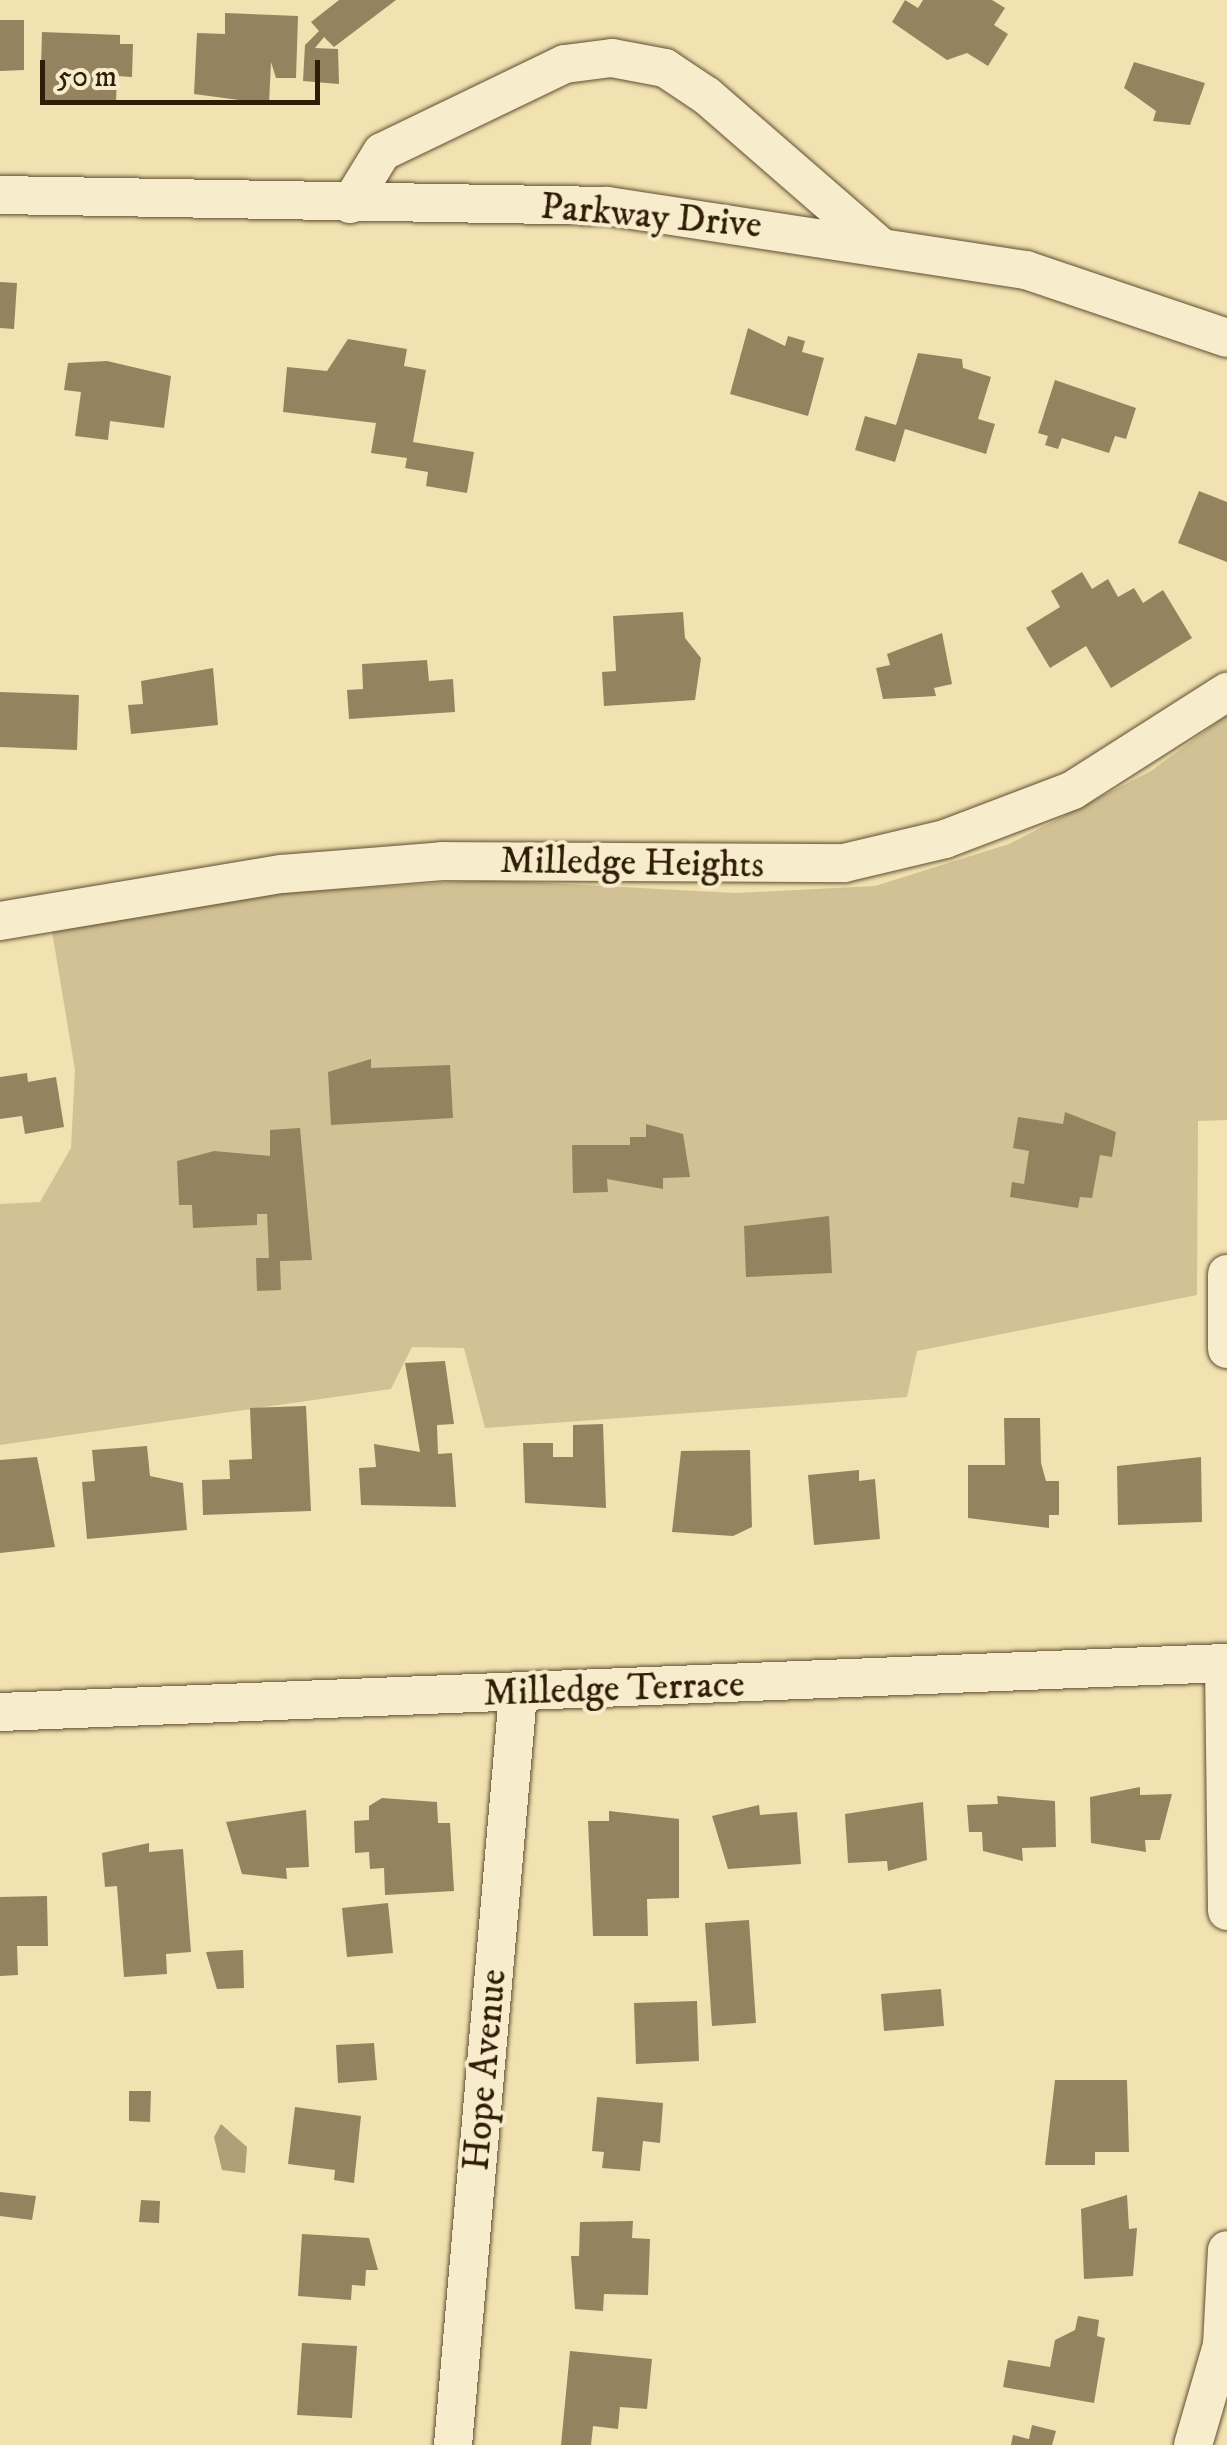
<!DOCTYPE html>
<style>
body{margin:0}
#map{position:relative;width:1227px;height:2445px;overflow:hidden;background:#f2e2b1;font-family:"IM FELL DW Pica",serif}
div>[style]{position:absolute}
.green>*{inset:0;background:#d1c194}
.water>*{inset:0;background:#b09f77}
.building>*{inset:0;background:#95835f}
.roads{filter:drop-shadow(0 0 2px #604e31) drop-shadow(0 0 2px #604e31)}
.minor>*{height:38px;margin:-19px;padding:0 19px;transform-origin:19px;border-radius:19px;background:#f7eccc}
span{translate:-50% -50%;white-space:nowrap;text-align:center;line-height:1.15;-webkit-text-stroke:8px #f7eccc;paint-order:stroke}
.street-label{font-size:38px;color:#301d06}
.scale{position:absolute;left:40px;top:60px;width:280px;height:45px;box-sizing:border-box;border:5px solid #301d06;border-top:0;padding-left:12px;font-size:30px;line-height:35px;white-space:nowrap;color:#301d06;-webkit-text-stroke:8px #f7eccc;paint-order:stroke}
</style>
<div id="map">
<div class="green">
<div style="clip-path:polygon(1227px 715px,1227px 1120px,1198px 1121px,1197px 1295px,917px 1351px,907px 1397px,485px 1428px,464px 1348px,412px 1347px,391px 1389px,0 1445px,0 1204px,40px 1202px,71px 1148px,75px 1070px,52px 931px,249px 895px,488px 880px,735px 893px,875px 886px,1009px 844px,1151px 771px)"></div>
</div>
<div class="water">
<div style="clip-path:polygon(221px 2124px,247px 2147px,245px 2173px,222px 2170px,214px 2137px)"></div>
</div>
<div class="building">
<div style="clip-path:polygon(339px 0,396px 0,334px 47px,324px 37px,315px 48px,338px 49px,339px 84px,303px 81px,305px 45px,319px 31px,311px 22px)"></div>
<div style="clip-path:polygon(905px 0,918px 8px,923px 0,992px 0,1005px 8px,994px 25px,1008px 34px,988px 66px,967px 53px,947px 60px,892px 22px)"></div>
<div style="clip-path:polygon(225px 13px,298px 16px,296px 78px,276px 78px,271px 62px,269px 104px,194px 94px,197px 33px,225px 34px)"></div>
<div style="clip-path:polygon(0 20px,24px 20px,24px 70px,0 71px)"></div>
<div style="clip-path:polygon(42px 32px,120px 35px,120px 44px,133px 44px,132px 77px,117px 76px,116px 103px,40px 105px)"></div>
<div style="clip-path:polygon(1134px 62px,1205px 83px,1190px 125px,1153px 121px,1156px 111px,1124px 88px)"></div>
<div style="clip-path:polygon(0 282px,17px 283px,14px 329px,0 328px)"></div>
<div style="clip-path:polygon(748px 328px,785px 346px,788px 336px,805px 341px,802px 352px,824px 358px,808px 416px,730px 394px)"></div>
<div style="clip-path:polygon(348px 339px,407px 349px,404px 366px,426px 370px,413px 442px,474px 452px,467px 493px,426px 486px,428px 472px,405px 468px,407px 458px,371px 453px,376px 423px,283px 412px,287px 367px,327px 371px)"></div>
<div style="clip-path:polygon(918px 353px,962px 359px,963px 368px,991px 377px,978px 419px,995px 424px,986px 454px,905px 429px,895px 462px,855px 450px,865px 416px,896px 425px)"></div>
<div style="clip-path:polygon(107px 361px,171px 376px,164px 428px,110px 421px,108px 440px,75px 436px,81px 392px,64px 390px,68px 363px)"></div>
<div style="clip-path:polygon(1055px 380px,1136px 408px,1126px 439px,1115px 436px,1109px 453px,1062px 438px,1058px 449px,1045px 445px,1048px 436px,1038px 433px)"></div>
<div style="clip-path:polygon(1199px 491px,1227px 502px,1227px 562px,1178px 543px)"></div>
<div style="clip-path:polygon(1082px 572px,1092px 589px,1108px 579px,1118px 597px,1134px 588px,1143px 603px,1163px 590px,1192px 638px,1111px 688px,1086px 646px,1050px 668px,1026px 628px,1060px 607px,1051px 591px)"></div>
<div style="clip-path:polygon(683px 612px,685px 638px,701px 658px,695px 700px,604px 706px,602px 672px,616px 671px,613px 616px)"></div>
<div style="clip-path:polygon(942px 633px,952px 684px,934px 688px,936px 696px,883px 699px,876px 668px,890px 665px,887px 654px)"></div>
<div style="clip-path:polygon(427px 660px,429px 681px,453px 679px,455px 712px,349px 719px,347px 690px,363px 689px,362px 664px)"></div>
<div style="clip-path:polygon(213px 668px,218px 725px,131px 734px,128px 705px,143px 704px,141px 681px)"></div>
<div style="clip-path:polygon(0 692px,79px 695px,77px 750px,0 747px)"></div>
<div style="clip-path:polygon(371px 1059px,371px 1068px,450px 1065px,453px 1118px,331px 1125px,328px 1072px)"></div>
<div style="clip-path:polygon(27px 1073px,28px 1082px,56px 1077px,64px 1127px,25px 1134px,22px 1116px,0 1119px,0 1077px)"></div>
<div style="clip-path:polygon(1065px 1112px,1116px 1132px,1112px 1157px,1100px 1155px,1092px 1198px,1080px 1197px,1078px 1208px,1010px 1197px,1012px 1182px,1024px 1184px,1029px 1151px,1013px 1148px,1018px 1117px,1063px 1124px)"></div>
<div style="clip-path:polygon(646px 1124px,683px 1134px,690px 1177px,663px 1178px,663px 1189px,607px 1179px,608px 1192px,573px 1193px,572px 1145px,630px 1145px,630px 1137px,646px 1137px)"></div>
<div style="clip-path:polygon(300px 1128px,312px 1260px,280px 1261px,281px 1290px,257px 1291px,256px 1258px,269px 1258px,267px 1214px,257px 1214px,257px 1225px,193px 1228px,192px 1205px,179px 1205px,177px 1161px,214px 1151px,270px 1156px,270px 1130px)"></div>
<div style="clip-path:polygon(829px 1216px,832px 1273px,746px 1277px,744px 1226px)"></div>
<div style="clip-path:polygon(445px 1361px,454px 1424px,437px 1425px,438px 1454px,452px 1453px,456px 1507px,361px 1505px,359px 1468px,376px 1467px,374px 1444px,420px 1452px,405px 1363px)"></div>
<div style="clip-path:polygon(306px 1406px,311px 1511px,203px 1515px,202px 1480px,230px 1479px,229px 1460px,252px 1459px,250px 1408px)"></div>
<div style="clip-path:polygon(1004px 1418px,1040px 1418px,1041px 1463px,1046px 1481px,1059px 1481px,1059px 1515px,1049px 1515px,1049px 1528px,968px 1518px,968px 1465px,1005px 1465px)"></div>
<div style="clip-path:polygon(603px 1424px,606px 1508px,525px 1503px,523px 1443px,553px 1443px,553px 1457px,573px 1457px,573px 1425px)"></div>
<div style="clip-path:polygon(147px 1446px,150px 1476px,183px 1483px,187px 1530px,87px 1539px,82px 1482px,95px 1481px,92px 1450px)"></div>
<div style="clip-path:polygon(750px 1450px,752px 1527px,733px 1536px,672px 1532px,681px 1451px)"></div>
<div style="clip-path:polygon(37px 1457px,55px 1547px,0 1553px,0 1460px)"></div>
<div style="clip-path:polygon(1201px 1457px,1202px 1522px,1118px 1525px,1117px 1466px)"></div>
<div style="clip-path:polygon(859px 1470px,859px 1481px,875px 1479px,880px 1539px,814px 1545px,808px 1475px)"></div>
<div style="clip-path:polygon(1140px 1787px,1140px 1795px,1172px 1794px,1160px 1840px,1145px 1840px,1146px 1852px,1091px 1843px,1090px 1797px)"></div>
<div style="clip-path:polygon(997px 1796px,1055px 1801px,1056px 1847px,1022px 1848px,1023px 1861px,983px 1851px,982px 1832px,969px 1832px,967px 1805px,998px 1804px)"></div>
<div style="clip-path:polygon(382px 1798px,437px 1802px,438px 1823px,450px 1823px,454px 1891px,385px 1895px,384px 1868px,370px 1869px,369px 1852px,355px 1853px,354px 1821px,369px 1820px,369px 1806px)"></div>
<div style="clip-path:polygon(923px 1802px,927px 1860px,888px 1871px,887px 1861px,848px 1863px,845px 1814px)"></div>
<div style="clip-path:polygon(759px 1805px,760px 1815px,797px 1812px,801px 1864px,728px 1869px,712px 1816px)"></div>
<div style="clip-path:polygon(306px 1810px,309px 1867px,286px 1868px,287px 1879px,242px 1874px,226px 1822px)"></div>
<div style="clip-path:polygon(609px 1811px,679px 1819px,679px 1898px,647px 1899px,648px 1936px,593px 1936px,588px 1821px,609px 1821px)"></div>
<div style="clip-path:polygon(149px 1843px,149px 1852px,183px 1849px,191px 1952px,166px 1954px,167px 1974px,124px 1977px,117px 1886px,105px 1887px,102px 1853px)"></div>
<div style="clip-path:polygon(47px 1896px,48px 1946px,17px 1946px,18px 1975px,0 1976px,0 1897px)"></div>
<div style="clip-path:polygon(388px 1903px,393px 1953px,347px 1957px,342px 1908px)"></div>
<div style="clip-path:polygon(749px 1920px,756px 2023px,712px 2026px,705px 1923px)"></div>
<div style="clip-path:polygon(243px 1950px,244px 1988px,217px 1989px,206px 1952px)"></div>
<div style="clip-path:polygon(941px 1989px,944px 2026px,884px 2031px,881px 1994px)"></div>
<div style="clip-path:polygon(697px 2001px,699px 2061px,636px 2064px,634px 2003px)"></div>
<div style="clip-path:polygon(374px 2043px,377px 2080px,338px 2083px,336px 2045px)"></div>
<div style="clip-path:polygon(1055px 2080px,1127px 2080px,1129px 2152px,1095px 2152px,1095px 2165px,1045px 2165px)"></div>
<div style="clip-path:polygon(129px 2091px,151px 2091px,150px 2122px,129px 2121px)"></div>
<div style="clip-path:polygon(597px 2097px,663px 2103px,660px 2143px,643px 2141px,640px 2171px,602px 2168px,604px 2152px,592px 2151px)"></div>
<div style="clip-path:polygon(295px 2107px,361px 2116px,354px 2183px,334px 2180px,335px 2170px,288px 2164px)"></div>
<div style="clip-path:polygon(0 2192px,36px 2196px,32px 2220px,0 2216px)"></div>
<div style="clip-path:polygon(1127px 2195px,1129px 2229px,1137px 2228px,1133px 2276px,1084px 2279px,1081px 2209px)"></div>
<div style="clip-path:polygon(141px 2200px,160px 2201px,159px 2223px,139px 2222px)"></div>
<div style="clip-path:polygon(633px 2221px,632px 2238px,650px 2239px,648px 2295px,604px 2294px,603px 2311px,575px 2309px,571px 2256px,579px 2256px,580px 2222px)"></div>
<div style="clip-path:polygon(302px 2234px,369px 2238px,378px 2270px,366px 2270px,365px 2286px,352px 2285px,351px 2300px,298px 2296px)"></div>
<div style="clip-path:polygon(1078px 2316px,1099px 2320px,1097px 2336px,1105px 2338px,1094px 2403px,1003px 2387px,1008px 2360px,1050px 2367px,1055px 2340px,1075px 2330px)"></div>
<div style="clip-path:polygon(302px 2343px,357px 2346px,352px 2418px,297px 2415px)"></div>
<div style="clip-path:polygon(570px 2351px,652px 2359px,647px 2409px,620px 2407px,618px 2429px,593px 2426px,591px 2445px,561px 2445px)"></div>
<div style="clip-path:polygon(1032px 2425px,1056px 2431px,1052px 2445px,1011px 2445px,1013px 2435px,1029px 2439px)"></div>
</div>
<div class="roads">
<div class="minor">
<div style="left:0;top:195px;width:607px;rotate:1.04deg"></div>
<div style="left:607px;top:206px;width:424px;rotate:8.7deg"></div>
<div style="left:1026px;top:270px;width:212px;rotate:18.7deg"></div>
<div style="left:350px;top:204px;width:61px;rotate:-58.4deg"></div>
<div style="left:382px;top:152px;width:203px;rotate:-25.7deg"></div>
<div style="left:565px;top:64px;width:47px;rotate:-7.3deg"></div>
<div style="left:612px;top:58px;width:54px;rotate:10.7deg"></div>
<div style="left:665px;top:68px;width:50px;rotate:33.7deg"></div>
<div style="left:707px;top:96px;width:224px;rotate:41deg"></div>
<div style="left:0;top:921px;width:286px;rotate:-9.5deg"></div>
<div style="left:282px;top:874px;width:161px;rotate:-4.6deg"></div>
<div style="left:442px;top:861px;width:402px;rotate:0.3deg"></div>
<div style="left:844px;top:863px;width:104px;rotate:-13.4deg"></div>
<div style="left:945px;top:839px;width:137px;rotate:-20.9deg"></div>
<div style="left:1073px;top:790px;width:183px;rotate:-32.5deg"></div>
<div style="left:1227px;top:1274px;width:75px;rotate:90deg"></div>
<div style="left:1224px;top:1663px;width:248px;rotate:89.3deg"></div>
<div style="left:0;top:1712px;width:1228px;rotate:-2.29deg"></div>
<div style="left:453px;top:2445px;width:753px;rotate:-85.05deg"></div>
<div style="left:1193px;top:2445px;width:104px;rotate:-73.8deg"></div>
<div style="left:1222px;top:2345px;width:95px;rotate:-87deg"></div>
</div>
</div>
<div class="street-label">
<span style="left:651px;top:217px;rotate:5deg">Parkway Drive</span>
<span style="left:632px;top:864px;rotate:1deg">Milledge Heights</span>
<span style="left:614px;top:1690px;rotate:-2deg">Milledge Terrace</span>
<span style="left:486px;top:2070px;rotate:-85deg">Hope Avenue</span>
</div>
<div class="scale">50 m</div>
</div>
